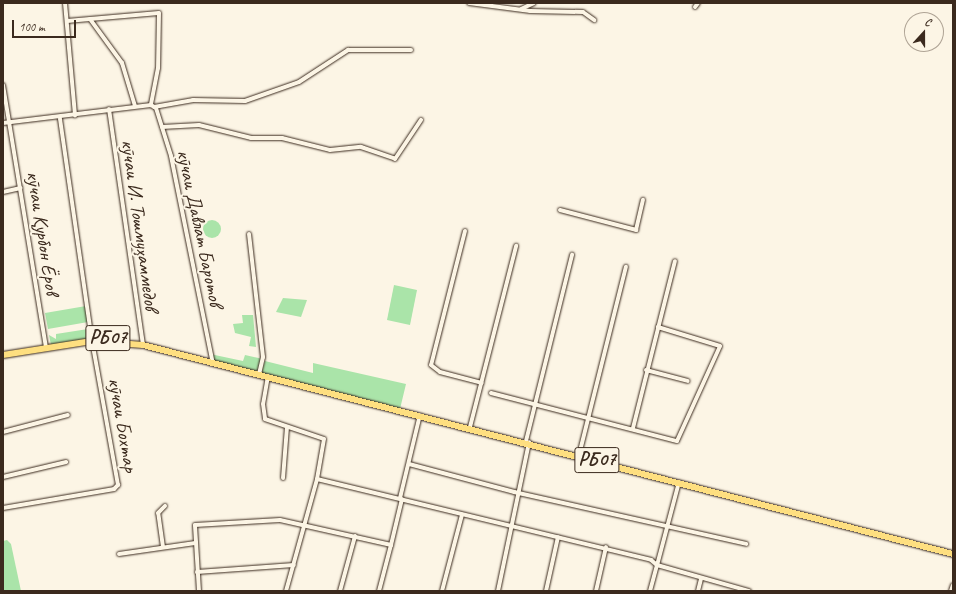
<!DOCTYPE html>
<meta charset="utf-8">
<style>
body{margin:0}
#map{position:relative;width:956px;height:594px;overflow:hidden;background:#fcf5e5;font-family:Caveat,sans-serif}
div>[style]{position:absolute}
.green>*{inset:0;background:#aae4a9}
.round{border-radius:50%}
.roads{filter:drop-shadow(0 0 1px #3b2a1e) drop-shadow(0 0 1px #3b2a1e)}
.minor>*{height:4px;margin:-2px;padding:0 2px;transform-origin:2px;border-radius:2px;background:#fcf5e5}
.highway>*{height:6px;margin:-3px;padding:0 3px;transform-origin:3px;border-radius:3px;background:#fedf80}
span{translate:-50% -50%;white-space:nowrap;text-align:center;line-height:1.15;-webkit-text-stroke:4px #fcf5e5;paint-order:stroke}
.shield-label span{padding:1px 3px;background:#fcf5e5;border:1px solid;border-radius:3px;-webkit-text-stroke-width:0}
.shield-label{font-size:19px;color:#3b2a1e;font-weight:700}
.street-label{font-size:20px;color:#3b2a1e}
.frame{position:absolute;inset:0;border:4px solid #3b2a1e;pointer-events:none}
.north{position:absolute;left:904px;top:12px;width:40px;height:40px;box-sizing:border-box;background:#fcf5e5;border:1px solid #afa495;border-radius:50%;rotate:21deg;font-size:11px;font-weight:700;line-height:16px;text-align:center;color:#3b2a1e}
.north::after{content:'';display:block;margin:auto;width:14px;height:18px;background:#3b2a1e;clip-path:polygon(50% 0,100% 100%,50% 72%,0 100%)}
.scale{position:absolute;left:12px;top:20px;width:64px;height:18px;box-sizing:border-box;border:2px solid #3b2a1e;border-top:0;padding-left:5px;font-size:12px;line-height:14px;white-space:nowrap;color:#3b2a1e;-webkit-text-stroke:3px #fcf5e5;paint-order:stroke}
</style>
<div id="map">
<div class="green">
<div class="round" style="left:203px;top:220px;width:18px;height:18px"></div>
<div style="clip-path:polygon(394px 285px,417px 290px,410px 325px,387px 320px)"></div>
<div style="clip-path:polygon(283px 298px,307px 300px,301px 317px,276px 312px)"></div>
<div style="clip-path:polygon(86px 306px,88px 322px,48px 329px,45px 313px)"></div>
<div style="clip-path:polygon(242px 315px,253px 315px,256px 347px,249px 346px,251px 337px,235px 333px,233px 324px,243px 323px)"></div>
<div style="clip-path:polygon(88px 329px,90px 338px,51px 345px,49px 335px,56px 339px,56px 334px)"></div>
<div style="clip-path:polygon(210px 354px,243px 361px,245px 355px,263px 359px,259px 374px,212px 360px)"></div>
<div style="clip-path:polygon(265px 361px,313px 373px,313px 363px,406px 384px,400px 409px,261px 373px)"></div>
<div style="clip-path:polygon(7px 540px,11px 544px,21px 591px,3px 591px,3px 541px)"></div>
</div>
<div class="roads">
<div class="minor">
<div style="left:65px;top:3px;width:113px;rotate:84.9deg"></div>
<div style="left:469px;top:3px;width:62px;rotate:7.5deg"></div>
<div style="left:530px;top:11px;width:53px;rotate:1.1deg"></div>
<div style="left:583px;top:12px;width:14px;rotate:36deg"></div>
<div style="left:695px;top:7px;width:5px;rotate:-53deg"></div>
<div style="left:521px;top:9px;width:14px;rotate:-25deg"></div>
<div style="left:67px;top:21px;width:23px;rotate:-5deg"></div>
<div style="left:3px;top:85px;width:266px;rotate:80.7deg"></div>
<div style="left:151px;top:105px;width:6px;rotate:31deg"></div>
<div style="left:156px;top:108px;width:50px;rotate:72.6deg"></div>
<div style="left:171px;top:156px;width:208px;rotate:78.6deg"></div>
<div style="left:135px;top:106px;width:45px;rotate:-106.8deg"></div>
<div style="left:122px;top:63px;width:54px;rotate:-126deg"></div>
<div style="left:90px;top:19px;width:69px;rotate:-5deg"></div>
<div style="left:159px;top:13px;width:55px;rotate:91deg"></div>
<div style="left:158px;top:68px;width:38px;rotate:101deg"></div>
<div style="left:154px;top:107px;width:40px;rotate:-10deg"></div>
<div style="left:193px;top:100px;width:52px;rotate:1.1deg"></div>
<div style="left:245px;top:101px;width:57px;rotate:-19.4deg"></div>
<div style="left:299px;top:82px;width:59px;rotate:-33.1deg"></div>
<div style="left:348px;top:50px;width:63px"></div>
<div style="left:109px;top:109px;width:238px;rotate:81.8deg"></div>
<div style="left:3px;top:123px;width:149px;rotate:-6.9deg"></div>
<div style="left:162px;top:127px;width:37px;rotate:-3deg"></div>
<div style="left:199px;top:125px;width:54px;rotate:14deg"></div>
<div style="left:251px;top:138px;width:31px"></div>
<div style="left:282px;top:138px;width:49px;rotate:14deg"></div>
<div style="left:330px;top:150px;width:31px;rotate:-6deg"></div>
<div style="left:361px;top:147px;width:36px;rotate:19deg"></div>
<div style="left:395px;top:159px;width:47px;rotate:-56.3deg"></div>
<div style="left:3px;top:192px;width:18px;rotate:-13deg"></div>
<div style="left:560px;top:210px;width:79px;rotate:14.7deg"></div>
<div style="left:636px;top:230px;width:31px;rotate:-77deg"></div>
<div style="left:465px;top:231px;width:138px;rotate:104.2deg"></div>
<div style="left:431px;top:365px;width:11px;rotate:38deg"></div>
<div style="left:440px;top:372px;width:43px;rotate:14.7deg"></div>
<div style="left:249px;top:234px;width:124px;rotate:83.5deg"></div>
<div style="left:263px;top:357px;width:17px;rotate:103deg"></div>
<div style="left:646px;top:370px;width:43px;rotate:14.7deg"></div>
<div style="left:268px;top:376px;width:28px;rotate:100deg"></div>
<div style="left:263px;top:404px;width:15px;rotate:82deg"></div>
<div style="left:265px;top:419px;width:62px;rotate:18.7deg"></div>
<div style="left:324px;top:439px;width:41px;rotate:99.9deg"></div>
<div style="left:317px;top:479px;width:344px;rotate:13.6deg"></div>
<div style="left:651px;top:560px;width:8px;rotate:40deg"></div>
<div style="left:657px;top:565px;width:27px;rotate:105deg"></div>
<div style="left:491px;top:393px;width:192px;rotate:14.5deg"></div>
<div style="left:677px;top:441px;width:104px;rotate:-65.6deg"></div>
<div style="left:720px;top:346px;width:65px;rotate:-163deg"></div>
<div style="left:470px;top:427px;width:187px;rotate:-75.7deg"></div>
<div style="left:633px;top:428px;width:172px;rotate:-75.9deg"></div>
<div style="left:3px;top:432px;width:67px;rotate:-14.7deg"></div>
<div style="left:526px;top:441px;width:192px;rotate:-76.1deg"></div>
<div style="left:579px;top:455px;width:194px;rotate:-76deg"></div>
<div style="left:409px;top:464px;width:109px;rotate:14.9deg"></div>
<div style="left:514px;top:492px;width:238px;rotate:12.6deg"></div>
<div style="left:3px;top:477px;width:65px;rotate:-13.4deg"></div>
<div style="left:283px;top:478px;width:51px;rotate:-85.5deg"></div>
<div style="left:679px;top:482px;width:86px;rotate:104.8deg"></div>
<div style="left:657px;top:565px;width:96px;rotate:15.8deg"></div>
<div style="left:400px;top:498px;width:85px;rotate:-76.5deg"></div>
<div style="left:3px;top:508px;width:113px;rotate:-9.7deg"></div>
<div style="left:114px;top:489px;width:6px;rotate:-45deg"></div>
<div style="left:118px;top:485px;width:146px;rotate:-100.2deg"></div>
<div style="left:92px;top:341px;width:225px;rotate:-98.2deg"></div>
<div style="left:163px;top:547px;width:34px;rotate:-98deg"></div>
<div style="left:158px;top:513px;width:10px;rotate:-45deg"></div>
<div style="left:119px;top:554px;width:77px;rotate:-8.2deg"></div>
<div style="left:197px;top:572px;width:97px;rotate:-4.1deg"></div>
<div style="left:199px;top:591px;width:66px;rotate:-93.5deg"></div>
<div style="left:195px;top:525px;width:85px;rotate:-3.4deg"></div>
<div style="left:280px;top:520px;width:114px;rotate:12.7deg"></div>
<div style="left:391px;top:545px;width:47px;rotate:-76.6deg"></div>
<div style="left:286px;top:591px;width:116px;rotate:-74.5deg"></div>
<div style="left:340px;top:591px;width:57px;rotate:-74.7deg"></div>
<div style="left:379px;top:591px;width:48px;rotate:-75.4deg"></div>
<div style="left:442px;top:591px;width:79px;rotate:-75.3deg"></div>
<div style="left:498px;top:591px;width:152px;rotate:-78.2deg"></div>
<div style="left:546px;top:591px;width:55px;rotate:-77.5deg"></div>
<div style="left:596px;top:591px;width:45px;rotate:-77.2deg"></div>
<div style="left:698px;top:591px;width:12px;rotate:-76deg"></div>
<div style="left:951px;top:591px;width:6px;rotate:-72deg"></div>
</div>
<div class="highway">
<div style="left:3px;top:355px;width:90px;rotate:-8.9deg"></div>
<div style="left:92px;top:341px;width:51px;rotate:4.5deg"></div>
<div style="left:143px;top:345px;width:837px;rotate:14.47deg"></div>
</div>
</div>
<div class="shield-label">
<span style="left:108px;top:338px">РБ07</span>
<span style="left:597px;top:460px">РБ07</span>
</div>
<div class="street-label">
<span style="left:140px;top:225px;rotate:82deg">кӯчаи И. Тошмуҳаммедов</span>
<span style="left:200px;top:228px;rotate:78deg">кӯчаи Давлат Баротов</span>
<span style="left:43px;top:233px;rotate:81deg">кӯчаи Қурбон Ёров</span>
<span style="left:123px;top:425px;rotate:80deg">кӯчаи Бохтар</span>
</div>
<div class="frame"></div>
<div class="north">С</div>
<div class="scale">100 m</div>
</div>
